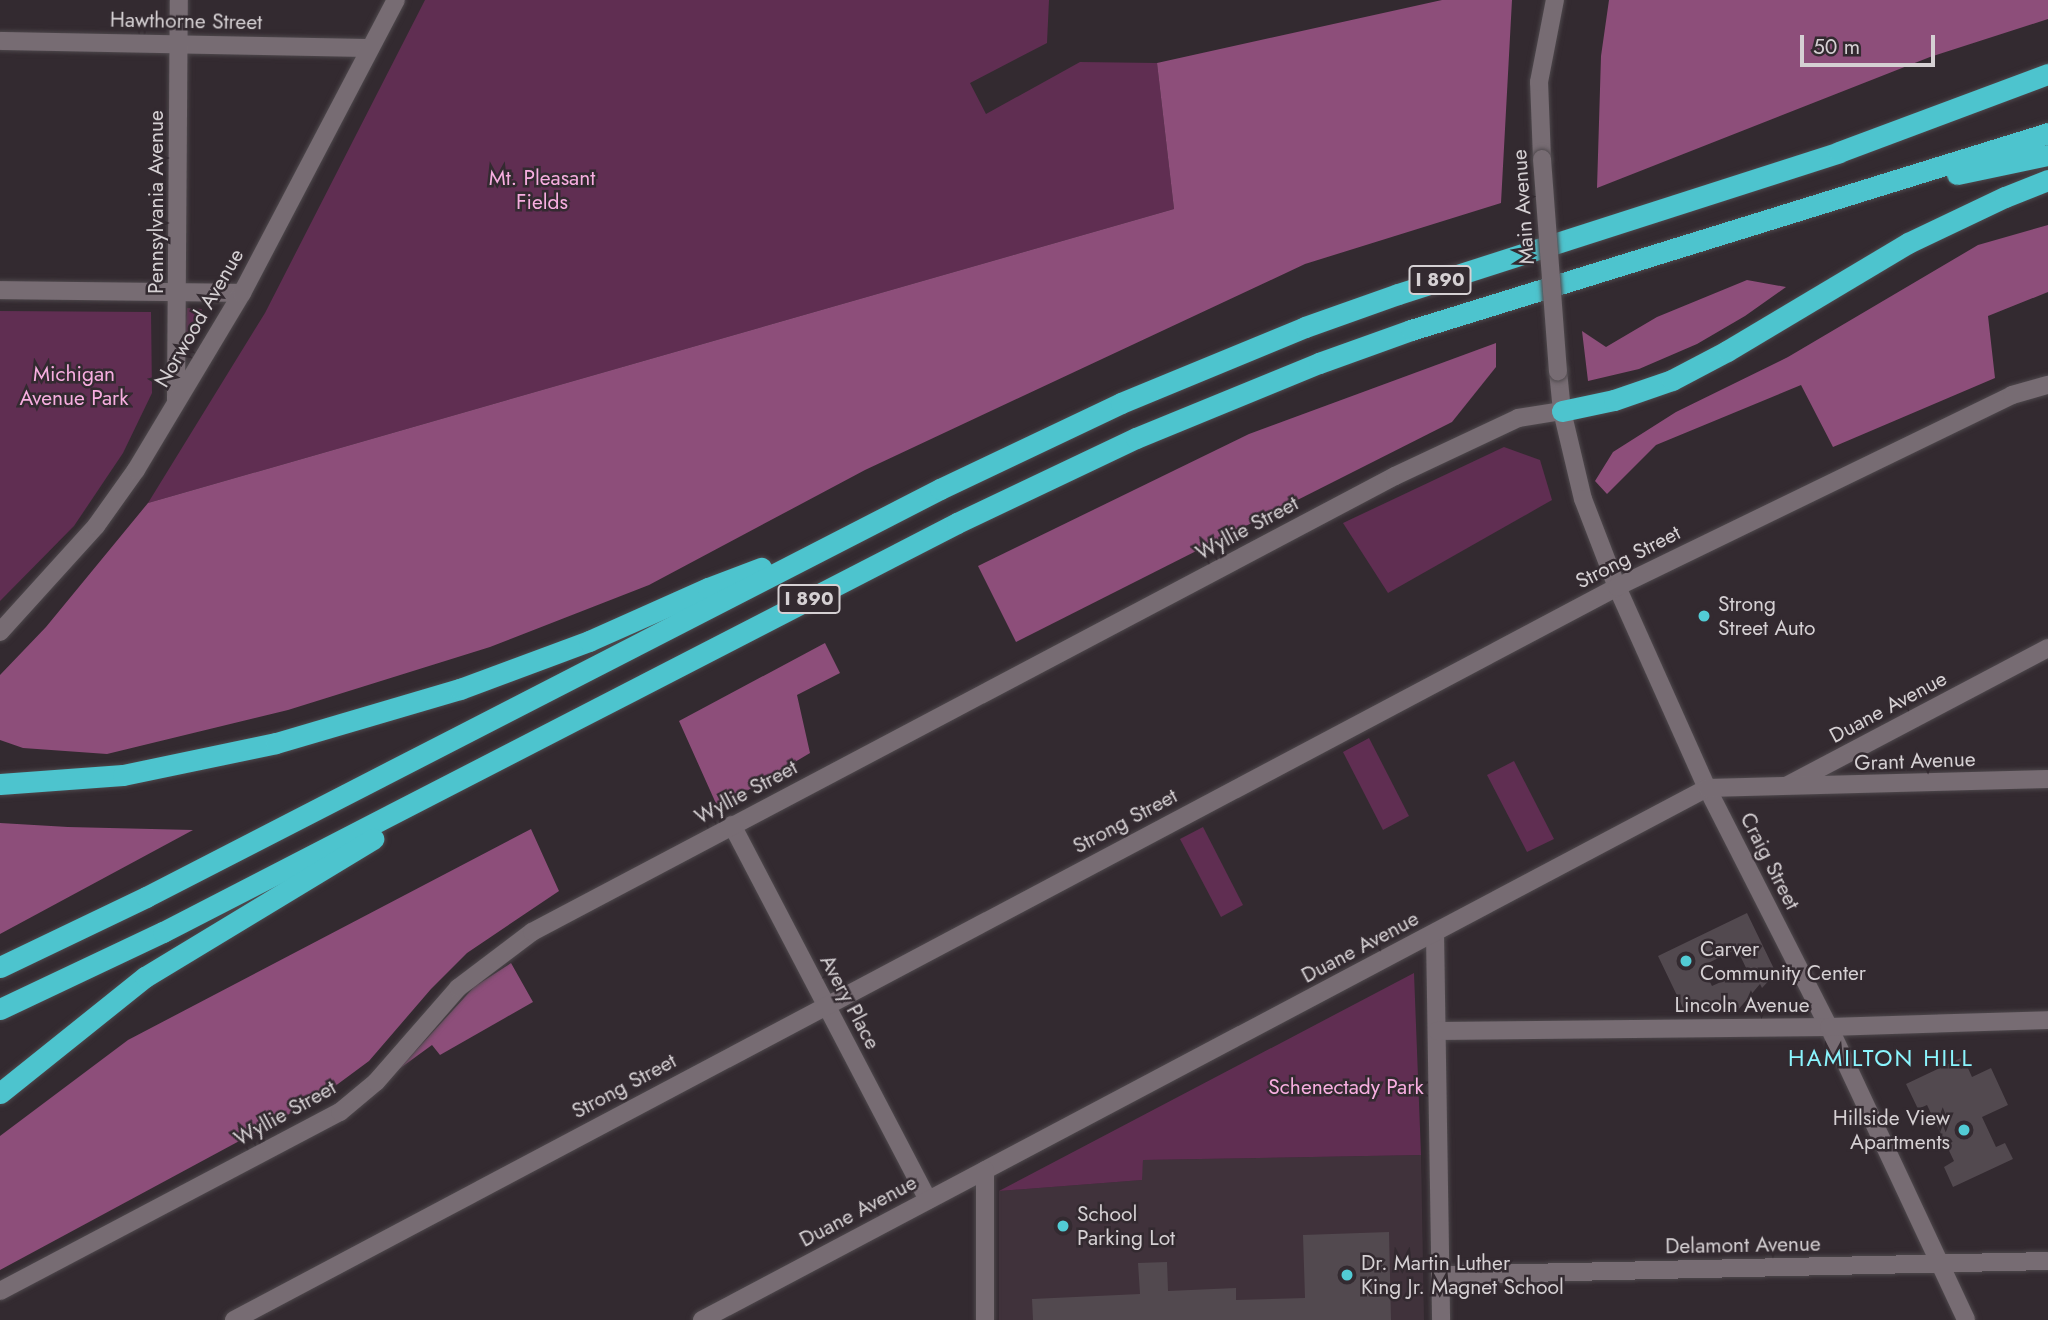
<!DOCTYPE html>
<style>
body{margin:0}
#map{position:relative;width:2048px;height:1320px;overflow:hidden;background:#332a30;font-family:Jost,sans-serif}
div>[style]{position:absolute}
.built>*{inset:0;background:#40323b}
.green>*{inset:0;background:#602e52}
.forest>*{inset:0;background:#8d4e7a}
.building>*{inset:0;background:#52494f}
.roads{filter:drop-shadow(0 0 2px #4e484c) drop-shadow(0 0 2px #4e484c)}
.minor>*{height:18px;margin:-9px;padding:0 9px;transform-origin:9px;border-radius:9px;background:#776c73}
.highway>*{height:21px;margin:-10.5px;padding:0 10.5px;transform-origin:10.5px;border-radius:10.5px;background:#4dc4ce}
.bridges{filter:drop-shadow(0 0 2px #4e484c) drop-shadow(0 0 2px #4e484c)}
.minor-bridge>*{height:18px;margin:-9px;padding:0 9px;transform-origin:9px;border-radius:9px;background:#776c73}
.dots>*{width:19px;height:19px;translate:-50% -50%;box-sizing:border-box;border:4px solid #332a30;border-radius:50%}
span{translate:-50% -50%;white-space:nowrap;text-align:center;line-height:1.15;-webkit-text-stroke:5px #332a30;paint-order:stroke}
.shield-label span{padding:2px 5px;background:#332a30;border:2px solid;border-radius:5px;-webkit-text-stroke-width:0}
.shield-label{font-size:19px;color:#d5d0d3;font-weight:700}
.street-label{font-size:21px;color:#d5d0d3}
.park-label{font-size:21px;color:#f7aee0}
.poi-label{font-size:21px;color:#d5d0d3}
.left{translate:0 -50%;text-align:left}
.right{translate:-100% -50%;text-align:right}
.neighbourhood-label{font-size:23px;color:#8af5fe;letter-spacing:2px}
.scale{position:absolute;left:1800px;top:35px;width:135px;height:32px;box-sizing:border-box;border:4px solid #d5d0d3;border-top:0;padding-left:9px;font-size:21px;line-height:24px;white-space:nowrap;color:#d5d0d3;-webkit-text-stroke:5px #332a30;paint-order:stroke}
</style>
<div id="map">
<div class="built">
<div style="clip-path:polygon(1421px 1155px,1424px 1320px,999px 1320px,999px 1191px,1141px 1180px,1143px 1160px)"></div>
</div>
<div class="green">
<div style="clip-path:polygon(425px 0,1049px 0,1047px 43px,970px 83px,986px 114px,1080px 62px,1157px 63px,1174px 209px,148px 503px,265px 313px)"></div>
<div style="clip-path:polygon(187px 308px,202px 309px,191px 346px,184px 347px)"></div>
<div style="clip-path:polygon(0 311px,151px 312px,152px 393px,123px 453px,74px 526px,0 601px)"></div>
<div style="clip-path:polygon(1504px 447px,1540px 460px,1552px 500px,1388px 593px,1343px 523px)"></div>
<div style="clip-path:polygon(1369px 738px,1409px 816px,1383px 830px,1343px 752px)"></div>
<div style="clip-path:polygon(1514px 761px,1554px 839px,1527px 852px,1487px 775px)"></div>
<div style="clip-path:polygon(1203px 827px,1243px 905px,1221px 917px,1180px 839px)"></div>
<div style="clip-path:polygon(1414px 973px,1421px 1155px,1143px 1160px,1142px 1180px,999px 1191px)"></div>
</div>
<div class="forest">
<div style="clip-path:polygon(1442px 0,1512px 0,1501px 203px,1305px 264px,865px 470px,649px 585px,490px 647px,288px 710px,107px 754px,23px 748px,0 740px,0 675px,46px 627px,148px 503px,1174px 209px,1157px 63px)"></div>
<div style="clip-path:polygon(1609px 0,2048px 0,2048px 19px,1930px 57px,1597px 188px,1601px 56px)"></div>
<div style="clip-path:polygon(2048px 225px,2048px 292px,1988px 316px,1995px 378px,1833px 447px,1801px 385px,1656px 445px,1607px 494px,1595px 481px,1613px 452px,1676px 412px,1788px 357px,1978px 245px)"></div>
<div style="clip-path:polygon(1747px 280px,1786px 287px,1745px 316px,1697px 344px,1639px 369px,1588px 381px,1582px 331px,1606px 347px,1657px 317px)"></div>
<div style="clip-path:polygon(1496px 343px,1496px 367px,1452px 422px,1016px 642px,978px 566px,1249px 434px)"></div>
<div style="clip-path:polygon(825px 643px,840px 673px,797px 695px,810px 753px,718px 808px,679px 721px)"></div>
<div style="clip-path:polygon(0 823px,68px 827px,193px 830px,0 934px)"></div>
<div style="clip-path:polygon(531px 829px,559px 891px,467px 953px,431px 989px,369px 1061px,319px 1098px,0 1270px,0 1136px,128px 1040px)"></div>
<div style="clip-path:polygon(511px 963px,533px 1002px,440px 1055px,432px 1045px,399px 1069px,474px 987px)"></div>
</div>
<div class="building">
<div style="clip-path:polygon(evenodd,1747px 913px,1776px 973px,1762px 988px,1760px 984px,1738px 1010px,1684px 1010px,1658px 956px,1747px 913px,1737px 949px,1747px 970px,1712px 986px,1702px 966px,1737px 949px)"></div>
<div style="clip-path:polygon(1963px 1057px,1972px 1077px,1991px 1068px,2008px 1105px,1982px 1117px,1996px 1147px,2005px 1143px,2013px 1159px,1953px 1187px,1944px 1167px,1954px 1161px,1927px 1105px,1918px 1109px,1906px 1084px)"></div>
<div style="clip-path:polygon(1389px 1232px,1391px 1320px,1033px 1320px,1032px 1299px,1140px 1294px,1138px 1263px,1167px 1262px,1168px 1291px,1236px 1288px,1236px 1300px,1305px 1298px,1303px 1235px)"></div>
</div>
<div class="roads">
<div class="minor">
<div style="left:0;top:41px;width:370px;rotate:1.1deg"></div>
<div style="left:1542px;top:159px;width:77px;rotate:-92.2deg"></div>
<div style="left:1539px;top:82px;width:84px;rotate:-79deg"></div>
<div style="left:0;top:290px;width:242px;rotate:0.7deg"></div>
<div style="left:1558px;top:371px;width:40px;rotate:84.3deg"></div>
<div style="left:1562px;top:411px;width:90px;rotate:76.6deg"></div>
<div style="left:1583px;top:499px;width:94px;rotate:68.9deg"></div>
<div style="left:1617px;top:587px;width:220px;rotate:65.9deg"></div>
<div style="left:1707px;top:788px;width:268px;rotate:63deg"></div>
<div style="left:1829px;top:1027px;width:323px;rotate:64.9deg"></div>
<div style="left:176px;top:400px;width:400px;rotate:-89.6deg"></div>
<div style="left:0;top:632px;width:143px;rotate:-47.8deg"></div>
<div style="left:96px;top:526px;width:69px;rotate:-54.5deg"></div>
<div style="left:136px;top:470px;width:206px;rotate:-59.1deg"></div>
<div style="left:242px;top:293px;width:331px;rotate:-62.3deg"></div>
<div style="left:1788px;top:785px;width:294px;rotate:-27.8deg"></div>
<div style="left:732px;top:825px;width:423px;rotate:62.4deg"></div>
<div style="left:1435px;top:933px;width:387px;rotate:89.1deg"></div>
<div style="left:1437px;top:1031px;width:392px;rotate:-0.6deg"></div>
<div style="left:1829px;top:1027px;width:219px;rotate:-1.8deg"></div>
<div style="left:1440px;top:1275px;width:608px;rotate:-1.32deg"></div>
<div style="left:0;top:1291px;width:384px;rotate:-27.8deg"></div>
<div style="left:340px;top:1112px;width:47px;rotate:-39.8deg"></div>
<div style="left:376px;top:1082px;width:125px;rotate:-48.9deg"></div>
<div style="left:458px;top:988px;width:93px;rotate:-37.1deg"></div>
<div style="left:532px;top:932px;width:976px;rotate:-27.85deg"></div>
<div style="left:1395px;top:476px;width:136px;rotate:-25.2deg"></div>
<div style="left:1518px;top:418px;width:45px;rotate:-9deg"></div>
<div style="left:234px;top:1320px;width:1565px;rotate:-27.92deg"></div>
<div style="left:1617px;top:587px;width:439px;rotate:-25.9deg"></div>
<div style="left:2012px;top:395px;width:37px;rotate:-16deg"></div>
<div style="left:702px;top:1320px;width:1137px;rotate:-27.89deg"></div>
<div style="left:1707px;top:788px;width:341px;rotate:-1.5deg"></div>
<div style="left:985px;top:1320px;width:150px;rotate:-90deg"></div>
</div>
<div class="highway">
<div style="left:1957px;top:174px;width:93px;rotate:-11.8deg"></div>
<div style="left:1562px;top:411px;width:53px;rotate:-11.9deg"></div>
<div style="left:1614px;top:400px;width:61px;rotate:-19deg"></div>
<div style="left:1672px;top:380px;width:62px;rotate:-27.8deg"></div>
<div style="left:1727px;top:351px;width:211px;rotate:-30.8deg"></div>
<div style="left:1908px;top:243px;width:107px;rotate:-25.4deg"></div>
<div style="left:2005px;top:197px;width:46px;rotate:-21.6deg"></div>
<div style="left:0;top:784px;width:123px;rotate:-4.2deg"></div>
<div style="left:123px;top:775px;width:156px;rotate:-11.8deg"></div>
<div style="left:276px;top:743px;width:192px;rotate:-16.4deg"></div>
<div style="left:460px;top:689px;width:138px;rotate:-20.4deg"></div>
<div style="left:589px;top:641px;width:130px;rotate:-24deg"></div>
<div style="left:708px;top:588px;width:57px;rotate:-20.7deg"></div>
<div style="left:0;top:967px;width:162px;rotate:-25.6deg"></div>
<div style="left:146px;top:897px;width:893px;rotate:-27.2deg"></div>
<div style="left:940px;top:489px;width:200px;rotate:-25.4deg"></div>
<div style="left:1121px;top:403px;width:199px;rotate:-22.4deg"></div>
<div style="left:1305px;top:327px;width:99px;rotate:-19.5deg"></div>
<div style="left:1398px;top:294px;width:463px;rotate:-17.8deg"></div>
<div style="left:1839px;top:152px;width:223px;rotate:-20.5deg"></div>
<div style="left:0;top:1009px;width:180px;rotate:-25.3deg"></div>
<div style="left:163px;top:932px;width:893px;rotate:-27.25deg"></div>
<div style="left:957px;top:523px;width:198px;rotate:-25.4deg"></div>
<div style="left:1136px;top:438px;width:198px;rotate:-22.3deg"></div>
<div style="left:1319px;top:363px;width:98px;rotate:-19.7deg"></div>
<div style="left:1411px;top:330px;width:667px;rotate:-17.18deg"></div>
<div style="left:0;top:1093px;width:186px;rotate:-38.7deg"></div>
<div style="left:145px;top:977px;width:267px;rotate:-31.2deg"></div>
</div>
</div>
<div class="bridges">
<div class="minor-bridge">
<div style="left:1542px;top:159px;width:213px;rotate:85.7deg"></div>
</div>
</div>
<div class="dots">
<div style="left:1704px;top:616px;background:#52ccd5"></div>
<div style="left:1686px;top:961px;background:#52ccd5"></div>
<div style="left:1964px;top:1130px;background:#52ccd5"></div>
<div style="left:1063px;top:1226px;background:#52ccd5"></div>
<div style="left:1347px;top:1275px;background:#52ccd5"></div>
</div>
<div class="shield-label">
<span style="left:1440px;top:280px">I 890</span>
<span style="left:809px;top:599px">I 890</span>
</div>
<div class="street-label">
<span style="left:186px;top:21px;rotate:1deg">Hawthorne Street</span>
<span style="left:156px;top:202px;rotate:-90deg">Pennsylvania Avenue</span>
<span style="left:1523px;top:207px;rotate:-94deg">Main Avenue</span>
<span style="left:199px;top:318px;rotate:-60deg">Norwood Avenue</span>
<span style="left:1247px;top:528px;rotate:-28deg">Wyllie Street</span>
<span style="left:1628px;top:557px;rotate:-27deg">Strong Street</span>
<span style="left:1888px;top:707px;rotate:-28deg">Duane Avenue</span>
<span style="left:1915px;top:761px;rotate:-2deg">Grant Avenue</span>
<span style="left:746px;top:792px;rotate:-28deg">Wyllie Street</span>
<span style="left:1125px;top:821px;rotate:-28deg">Strong Street</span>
<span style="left:1770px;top:861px;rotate:63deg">Craig Street</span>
<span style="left:1360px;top:947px;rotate:-28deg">Duane Avenue</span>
<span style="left:850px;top:1002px;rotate:62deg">Avery Place</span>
<span style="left:1742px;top:1005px">Lincoln Avenue</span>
<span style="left:624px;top:1086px;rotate:-28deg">Strong Street</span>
<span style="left:285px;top:1113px;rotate:-29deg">Wyllie Street</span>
<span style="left:858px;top:1211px;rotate:-28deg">Duane Avenue</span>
<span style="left:1743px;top:1245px;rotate:-1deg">Delamont Avenue</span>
</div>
<div class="park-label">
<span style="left:542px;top:190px">Mt. Pleasant<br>Fields</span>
<span style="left:74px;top:386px">Michigan<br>Avenue Park</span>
<span style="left:1346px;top:1087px">Schenectady Park</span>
</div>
<div class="poi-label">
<span class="left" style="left:1718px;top:616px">Strong<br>Street Auto</span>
<span class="left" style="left:1700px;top:961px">Carver<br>Community Center</span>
<span class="right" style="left:1950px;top:1130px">Hillside View<br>Apartments</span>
<span class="left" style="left:1077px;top:1226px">School<br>Parking Lot</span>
<span class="left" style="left:1361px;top:1275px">Dr. Martin Luther<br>King Jr. Magnet School</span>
</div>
<div class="neighbourhood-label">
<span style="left:1881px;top:1058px">HAMILTON HILL</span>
</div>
<div class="scale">50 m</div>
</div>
